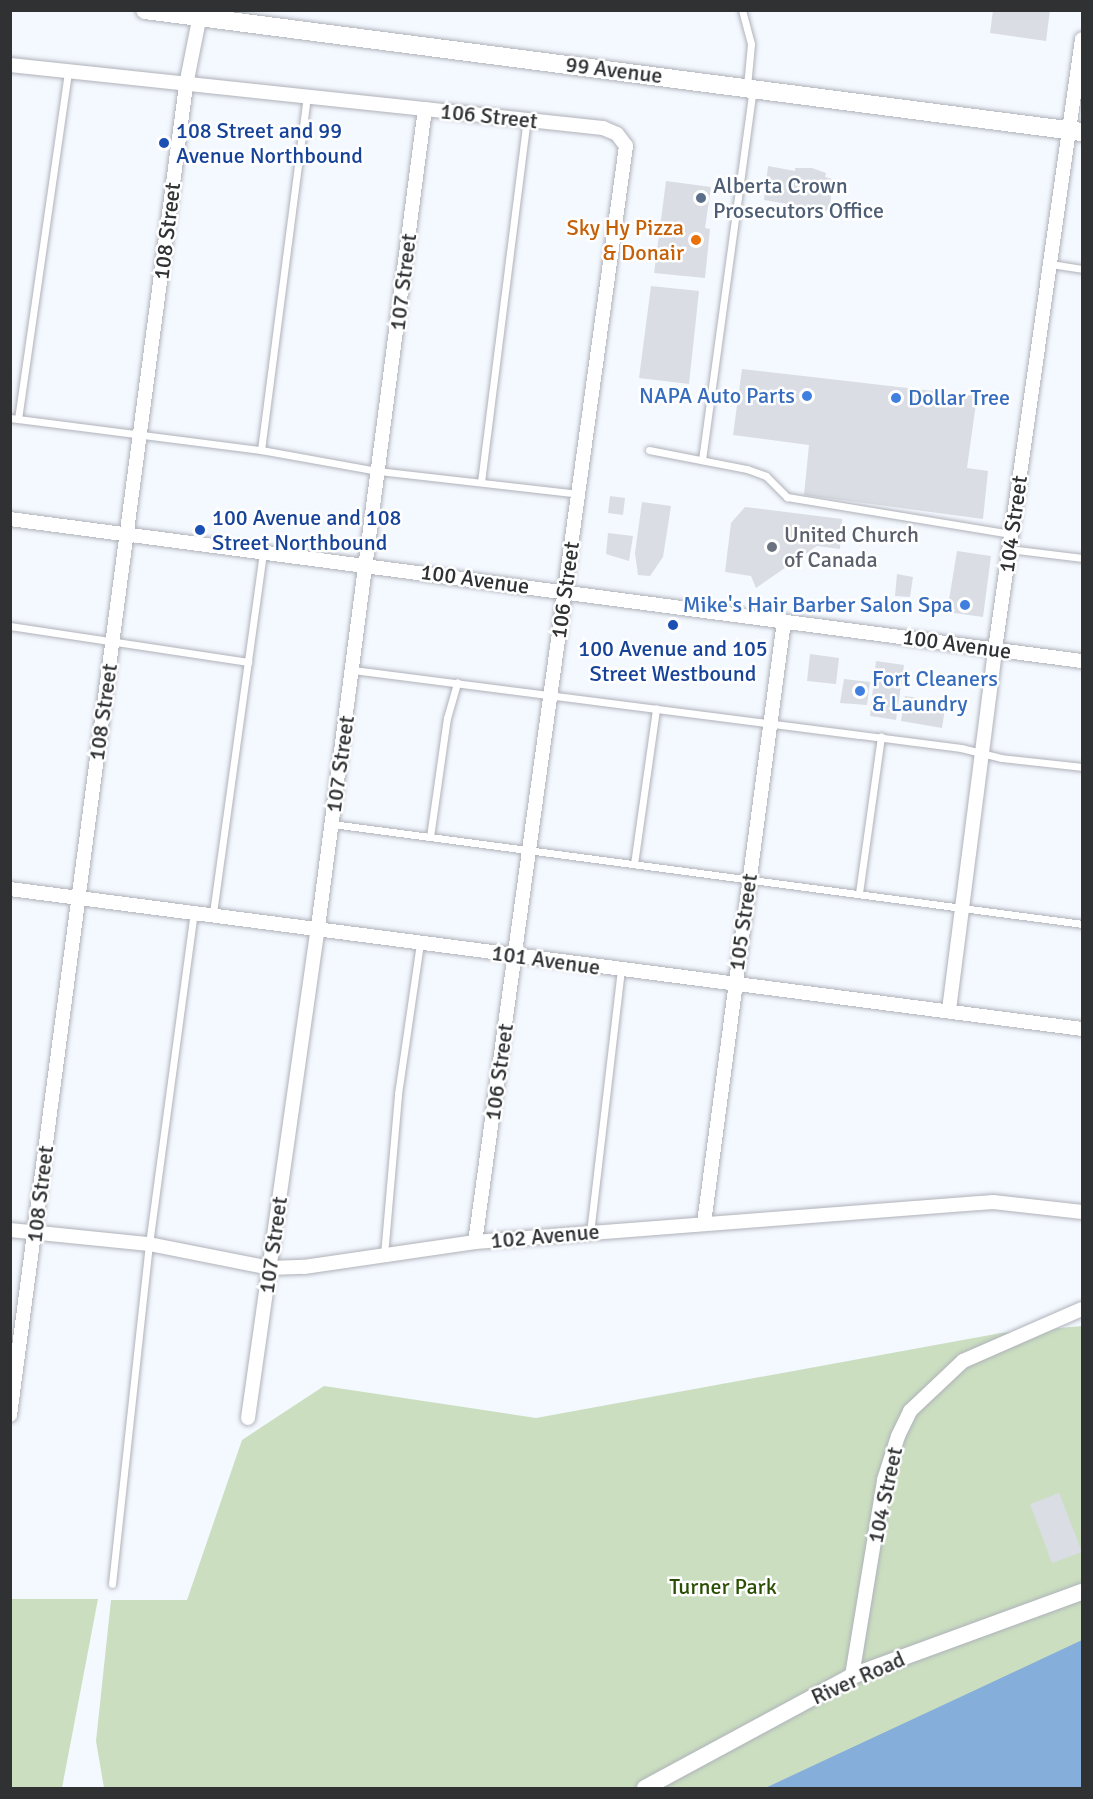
<!DOCTYPE html>
<style>
body{margin:0}
#map{position:relative;width:1093px;height:1799px;overflow:hidden;background:#f4f8ff;font-family:Signika,sans-serif}
div>[style]{position:absolute}
.green>*{inset:0;background:#cbdfc0}
.water>*{inset:0;background:#85afda}
.building>*{inset:0;background:#dadde4}
.roads{filter:drop-shadow(0 0 2px #afb2b9) drop-shadow(0 0 2px #afb2b9)}
.service>*{height:7px;margin:-3.5px;padding:0 3.5px;transform-origin:3.5px;border-radius:3.5px;background:#fff}
.minor>*{height:14px;margin:-7px;padding:0 7px;transform-origin:7px;border-radius:7px;background:#fff}
.tertiary>*{height:16px;margin:-8px;padding:0 8px;transform-origin:8px;border-radius:8px;background:#fff}
.secondary>*{height:18px;margin:-9px;padding:0 9px;transform-origin:9px;border-radius:9px;background:#fff}
.dots>*{width:16px;height:16px;translate:-50% -50%;box-sizing:border-box;border:3px solid #fff;border-radius:50%}
span{translate:-50% -50%;white-space:nowrap;text-align:center;line-height:1.15;-webkit-text-stroke:5px #fff;paint-order:stroke}
.street-label{font-size:22px;color:#2f3133}
.transit-label{font-size:22px;color:#164399}
.left{translate:0 -50%;text-align:left}
.service-label{font-size:22px;color:#4e5e75}
.food-label{font-size:22px;color:#c56008}
.right{translate:-100% -50%;text-align:right}
.shop-label{font-size:22px;color:#366cbe}
.worship-label{font-size:22px;color:#5b616d}
.park-label{font-size:22px;color:#2a4f04}
.frame{position:absolute;inset:0;border:12px solid #2f3133;pointer-events:none}
</style>
<div id="map">
<div class="green">
<div style="clip-path:polygon(1082px 1326px,1082px 1644px,765px 1788px,104px 1788px,96px 1741px,111px 1600px,187px 1600px,242px 1440px,324px 1386px,536px 1418px,1001px 1333px)"></div>
<div style="clip-path:polygon(11px 1599px,98px 1599px,62px 1788px,11px 1788px)"></div>
</div>
<div class="water">
<div style="clip-path:polygon(1082px 1640px,1082px 1788px,765px 1788px,986px 1685px)"></div>
</div>
<div class="building">
<div style="clip-path:polygon(993px 10px,1050px 10px,1046px 41px,990px 33px)"></div>
<div style="clip-path:polygon(768px 166px,795px 171px,795px 168px,812px 168px,826px 173px,825px 177px,832px 179px,830px 211px,764px 200px)"></div>
<div style="clip-path:polygon(666px 181px,711px 187px,705px 228px,710px 229px,705px 278px,654px 273px)"></div>
<div style="clip-path:polygon(651px 286px,699px 291px,689px 384px,639px 378px)"></div>
<div style="clip-path:polygon(742px 369px,977px 396px,967px 468px,988px 471px,983px 519px,804px 495px,809px 445px,733px 435px)"></div>
<div style="clip-path:polygon(610px 496px,625px 498px,623px 515px,608px 513px)"></div>
<div style="clip-path:polygon(642px 502px,671px 506px,663px 557px,650px 576px,638px 575px,635px 553px)"></div>
<div style="clip-path:polygon(745px 507px,842px 519px,840px 549px,817px 546px,756px 588px,751px 576px,725px 572px,731px 523px)"></div>
<div style="clip-path:polygon(608px 533px,633px 536px,629px 561px,606px 554px)"></div>
<div style="clip-path:polygon(957px 551px,991px 556px,983px 617px,947px 612px)"></div>
<div style="clip-path:polygon(897px 574px,913px 577px,910px 597px,895px 596px)"></div>
<div style="clip-path:polygon(810px 654px,839px 658px,836px 684px,807px 681px)"></div>
<div style="clip-path:polygon(876px 661px,904px 665px,896px 720px,870px 716px)"></div>
<div style="clip-path:polygon(844px 679px,870px 682px,867px 705px,840px 703px)"></div>
<div style="clip-path:polygon(905px 696px,946px 702px,942px 728px,901px 721px)"></div>
<div style="clip-path:polygon(1059px 1493px,1082px 1552px,1052px 1563px,1030px 1504px)"></div>
</div>
<div class="roads">
<div class="service">
<div style="left:742px;top:10px;width:35px;rotate:75deg"></div>
<div style="left:751px;top:44px;width:42px;rotate:95.4deg"></div>
<div style="left:1051px;top:264px;width:31px;rotate:9deg"></div>
<div style="left:10px;top:418px;width:253px;rotate:7.3deg"></div>
<div style="left:261px;top:450px;width:119px;rotate:10.2deg"></div>
<div style="left:378px;top:471px;width:203px;rotate:6.5deg"></div>
<div style="left:18px;top:419px;width:352px;rotate:-81.8deg"></div>
<div style="left:261px;top:450px;width:357px;rotate:-82.6deg"></div>
<div style="left:649px;top:450px;width:100px;rotate:11deg"></div>
<div style="left:747px;top:469px;width:20px;rotate:20deg"></div>
<div style="left:766px;top:476px;width:30px;rotate:45deg"></div>
<div style="left:787px;top:497px;width:227px;rotate:9.4deg"></div>
<div style="left:702px;top:460px;width:373px;rotate:-82.2deg"></div>
<div style="left:481px;top:482px;width:365px;rotate:-82.8deg"></div>
<div style="left:1009px;top:549px;width:74px;rotate:7deg"></div>
<div style="left:10px;top:626px;width:241px;rotate:8.6deg"></div>
<div style="left:353px;top:670px;width:613px;rotate:7.31deg"></div>
<div style="left:961px;top:748px;width:41px;rotate:14deg"></div>
<div style="left:1001px;top:758px;width:81px;rotate:6.3deg"></div>
<div style="left:332px;top:824px;width:757px;rotate:7.59deg"></div>
<div style="left:430px;top:837px;width:120px;rotate:-81.9deg"></div>
<div style="left:447px;top:718px;width:37px;rotate:-74deg"></div>
<div style="left:634px;top:864px;width:157px;rotate:-81.9deg"></div>
<div style="left:859px;top:893px;width:158px;rotate:-82deg"></div>
<div style="left:213px;top:913px;width:365px;rotate:-82.1deg"></div>
<div style="left:590px;top:1233px;width:265px;rotate:-83.3deg"></div>
<div style="left:384px;top:1255px;width:162px;rotate:-85deg"></div>
<div style="left:398px;top:1094px;width:153px;rotate:-81.7deg"></div>
<div style="left:112px;top:1584px;width:342px;rotate:-83.8deg"></div>
<div style="left:149px;top:1244px;width:334px;rotate:-82.3deg"></div>
</div>
<div class="minor">
<div style="left:10px;top:65px;width:596px;rotate:6.06deg"></div>
<div style="left:603px;top:128px;width:15px;rotate:23deg"></div>
<div style="left:617px;top:134px;width:15px;rotate:53deg"></div>
<div style="left:626px;top:146px;width:1106px;rotate:97.84deg"></div>
<div style="left:10px;top:519px;width:1081px;rotate:7.55deg"></div>
<div style="left:10px;top:889px;width:1081px;rotate:7.44deg"></div>
<div style="left:949px;top:1010px;width:364px;rotate:-82.7deg"></div>
<div style="left:995px;top:649px;width:616px;rotate:-81.88deg"></div>
<div style="left:704px;top:1223px;width:607px;rotate:-82.43deg"></div>
<div style="left:10px;top:1230px;width:140px;rotate:5.8deg"></div>
<div style="left:149px;top:1244px;width:123px;rotate:11.2deg"></div>
<div style="left:270px;top:1268px;width:34px;rotate:-2deg"></div>
<div style="left:304px;top:1267px;width:173px;rotate:-8.3deg"></div>
<div style="left:475px;top:1242px;width:520px;rotate:-4.42deg"></div>
<div style="left:993px;top:1202px;width:90px;rotate:6.4deg"></div>
<div style="left:10px;top:1415px;width:1342px;rotate:-82.46deg"></div>
<div style="left:186px;top:85px;width:76px;rotate:-78.7deg"></div>
<div style="left:248px;top:1418px;width:496px;rotate:-81.9deg"></div>
<div style="left:318px;top:927px;width:825px;rotate:-82.55deg"></div>
<div style="left:852px;top:1676px;width:199px;rotate:-80.7deg"></div>
<div style="left:884px;top:1480px;width:46px;rotate:-72.3deg"></div>
<div style="left:898px;top:1436px;width:28px;rotate:-64deg"></div>
<div style="left:910px;top:1411px;width:73px;rotate:-43.3deg"></div>
<div style="left:963px;top:1361px;width:130px;rotate:-23.6deg"></div>
</div>
<div class="tertiary">
<div style="left:645px;top:1788px;width:235px;rotate:-28.4deg"></div>
<div style="left:852px;top:1676px;width:245px;rotate:-20.1deg"></div>
</div>
<div class="secondary">
<div style="left:145px;top:10px;width:945px;rotate:7.42deg"></div>
</div>
</div>
<div class="dots">
<div style="left:164px;top:143px;background:#1a4fb4"></div>
<div style="left:701px;top:198px;background:#5c6f8a"></div>
<div style="left:696px;top:240px;background:#e8710a"></div>
<div style="left:807px;top:396px;background:#3f7fe0"></div>
<div style="left:896px;top:398px;background:#3f7fe0"></div>
<div style="left:200px;top:530px;background:#1a4fb4"></div>
<div style="left:772px;top:547px;background:#6b7280"></div>
<div style="left:965px;top:605px;background:#3f7fe0"></div>
<div style="left:673px;top:625px;background:#1a4fb4"></div>
<div style="left:860px;top:691px;background:#3f7fe0"></div>
</div>
<div class="street-label">
<span style="left:614px;top:70px;rotate:7deg">99 Avenue</span>
<span style="left:489px;top:116px;rotate:6deg">106 Street</span>
<span style="left:167px;top:231px;rotate:-83deg">108 Street</span>
<span style="left:403px;top:282px;rotate:-83deg">107 Street</span>
<span style="left:1013px;top:524px;rotate:-82deg">104 Street</span>
<span style="left:475px;top:579px;rotate:8deg">100 Avenue</span>
<span style="left:565px;top:590px;rotate:-82deg">106 Street</span>
<span style="left:957px;top:644px;rotate:8deg">100 Avenue</span>
<span style="left:103px;top:712px;rotate:-82deg">108 Street</span>
<span style="left:340px;top:764px;rotate:-82deg">107 Street</span>
<span style="left:743px;top:922px;rotate:-82deg">105 Street</span>
<span style="left:546px;top:960px;rotate:8deg">101 Avenue</span>
<span style="left:499px;top:1072px;rotate:-82deg">106 Street</span>
<span style="left:40px;top:1194px;rotate:-83deg">108 Street</span>
<span style="left:545px;top:1236px;rotate:-5deg">102 Avenue</span>
<span style="left:273px;top:1245px;rotate:-82deg">107 Street</span>
<span style="left:885px;top:1495px;rotate:-78deg">104 Street</span>
<span style="left:858px;top:1678px;rotate:-24deg">River Road</span>
</div>
<div class="transit-label">
<span class="left" style="left:176px;top:143px">108 Street and 99<br>Avenue Northbound</span>
<span class="left" style="left:212px;top:530px">100 Avenue and 108<br>Street Northbound</span>
<span style="left:673px;top:661px">100 Avenue and 105<br>Street Westbound</span>
</div>
<div class="service-label">
<span class="left" style="left:713px;top:198px">Alberta Crown<br>Prosecutors Office</span>
</div>
<div class="food-label">
<span class="right" style="left:684px;top:240px">Sky Hy Pizza<br>&amp; Donair</span>
</div>
<div class="shop-label">
<span class="right" style="left:795px;top:396px">NAPA Auto Parts</span>
<span class="left" style="left:908px;top:398px">Dollar Tree</span>
<span class="right" style="left:953px;top:605px">Mike's Hair Barber Salon Spa</span>
<span class="left" style="left:872px;top:691px">Fort Cleaners<br>&amp; Laundry</span>
</div>
<div class="worship-label">
<span class="left" style="left:784px;top:547px">United Church<br>of Canada</span>
</div>
<div class="park-label">
<span style="left:723px;top:1587px">Turner Park</span>
</div>
<div class="frame"></div>
</div>
